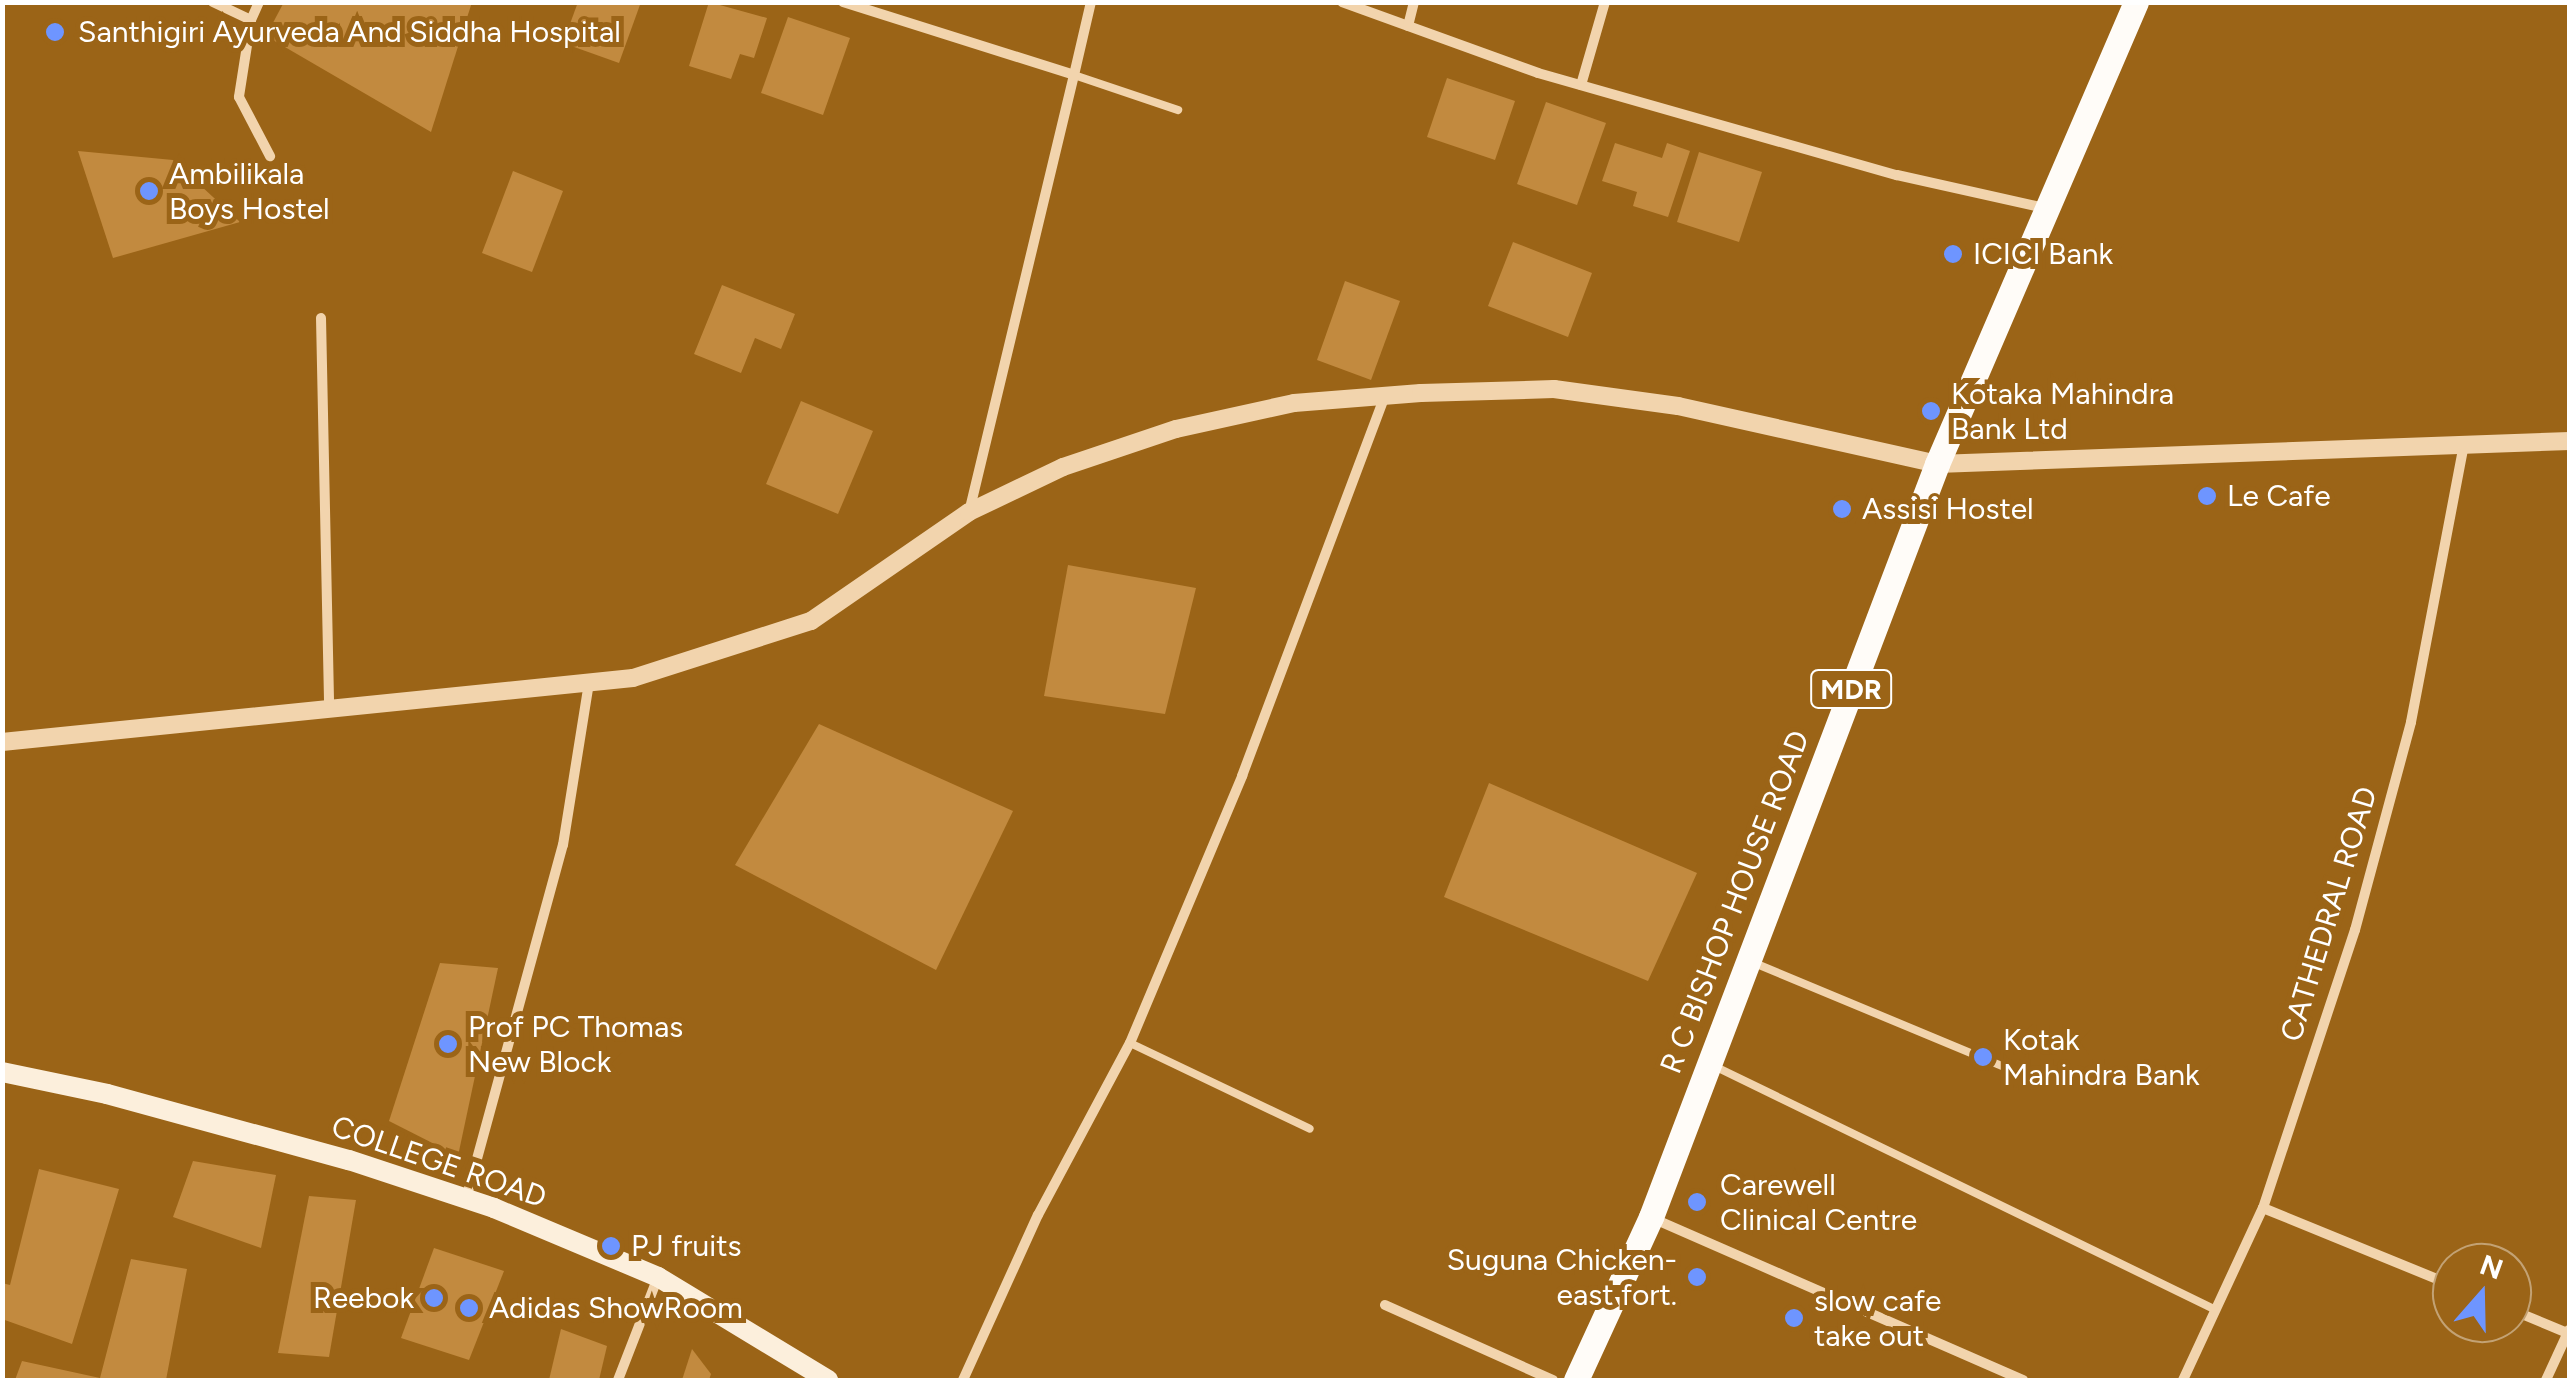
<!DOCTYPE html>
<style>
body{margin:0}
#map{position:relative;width:2572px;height:1383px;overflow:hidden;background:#9b6417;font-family:Figtree,sans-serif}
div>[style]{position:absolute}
.building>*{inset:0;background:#c28a3f}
.service>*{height:8px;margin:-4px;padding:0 4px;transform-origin:4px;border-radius:4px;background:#f2d4ad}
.minor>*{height:10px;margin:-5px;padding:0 5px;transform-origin:5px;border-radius:5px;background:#f2d4ad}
.tertiary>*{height:18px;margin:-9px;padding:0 9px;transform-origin:9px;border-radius:9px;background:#f2d4ad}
.secondary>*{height:20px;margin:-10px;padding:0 10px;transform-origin:10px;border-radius:10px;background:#fcefdc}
.primary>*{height:25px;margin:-12.5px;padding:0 12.5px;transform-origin:12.5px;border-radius:12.5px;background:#fffcf8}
.dots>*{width:28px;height:28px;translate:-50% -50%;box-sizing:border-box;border:5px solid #9b6417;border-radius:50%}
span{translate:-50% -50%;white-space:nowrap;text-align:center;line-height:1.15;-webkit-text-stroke:10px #9b6417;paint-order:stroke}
.shield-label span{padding:2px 8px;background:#9b6417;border:2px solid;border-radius:8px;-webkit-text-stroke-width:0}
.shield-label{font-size:28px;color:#fff;font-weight:700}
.poi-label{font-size:30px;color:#fff}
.left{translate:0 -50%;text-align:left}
.right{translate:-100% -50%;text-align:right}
.street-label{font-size:30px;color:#fff}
.frame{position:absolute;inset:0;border:5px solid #fff;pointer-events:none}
.north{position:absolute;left:2432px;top:1243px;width:100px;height:100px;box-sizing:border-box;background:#9b6417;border:2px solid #c3a274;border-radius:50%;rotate:20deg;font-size:28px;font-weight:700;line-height:40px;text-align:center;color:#fff}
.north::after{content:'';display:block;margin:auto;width:35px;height:45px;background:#6e95ff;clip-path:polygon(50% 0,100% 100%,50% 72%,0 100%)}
</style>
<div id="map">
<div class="building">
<div style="clip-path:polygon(284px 2px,472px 2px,431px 132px,266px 36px)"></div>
<div style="clip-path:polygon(578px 2px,641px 2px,619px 63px,563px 43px)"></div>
<div style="clip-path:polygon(709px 2px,767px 18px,754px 58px,740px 54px,731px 79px,689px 66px)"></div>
<div style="clip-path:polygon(788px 17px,850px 38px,823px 115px,761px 93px)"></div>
<div style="clip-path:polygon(1447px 78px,1515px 101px,1495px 160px,1427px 137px)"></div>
<div style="clip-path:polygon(1546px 102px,1606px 123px,1577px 205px,1517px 184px)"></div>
<div style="clip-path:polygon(1615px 143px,1662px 158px,1667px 143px,1690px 151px,1668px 217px,1633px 206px,1637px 192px,1602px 181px)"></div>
<div style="clip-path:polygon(78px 151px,173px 160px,240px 222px,113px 258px)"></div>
<div style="clip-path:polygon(1699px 152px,1762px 172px,1739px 242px,1677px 222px)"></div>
<div style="clip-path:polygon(513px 171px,563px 191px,532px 272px,482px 253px)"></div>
<div style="clip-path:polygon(1513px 242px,1592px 273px,1568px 337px,1488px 306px)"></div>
<div style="clip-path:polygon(1345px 281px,1400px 301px,1371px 380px,1317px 360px)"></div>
<div style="clip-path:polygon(722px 285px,795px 314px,781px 349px,755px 338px,741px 373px,694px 354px)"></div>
<div style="clip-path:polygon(801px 401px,873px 431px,838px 514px,766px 484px)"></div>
<div style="clip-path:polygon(1068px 565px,1196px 588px,1165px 714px,1044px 696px)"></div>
<div style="clip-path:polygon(819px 724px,1013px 811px,936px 970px,735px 865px)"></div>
<div style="clip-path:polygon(1489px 783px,1697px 873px,1648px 981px,1444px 897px)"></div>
<div style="clip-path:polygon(440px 963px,498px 968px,458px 1156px,389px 1121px)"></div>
<div style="clip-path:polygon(193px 1161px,276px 1175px,261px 1248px,173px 1217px)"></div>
<div style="clip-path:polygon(39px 1169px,119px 1189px,72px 1344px,2px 1319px,2px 1283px,10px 1285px)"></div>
<div style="clip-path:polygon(309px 1196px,356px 1200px,329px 1357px,278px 1353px)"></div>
<div style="clip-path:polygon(434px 1248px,504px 1271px,469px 1360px,401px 1338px)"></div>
<div style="clip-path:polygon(131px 1259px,187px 1269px,166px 1380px,15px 1380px,22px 1361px,100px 1378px)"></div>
<div style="clip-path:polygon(561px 1329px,607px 1346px,599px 1380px,549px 1380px)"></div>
<div style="clip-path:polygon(692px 1349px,711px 1374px,709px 1380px,682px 1380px)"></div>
</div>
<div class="service">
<div style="left:1074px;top:75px;width:110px;rotate:18.6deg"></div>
<div style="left:1752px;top:962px;width:271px;rotate:22.6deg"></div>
<div style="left:1130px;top:1043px;width:199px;rotate:25.5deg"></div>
<div style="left:1712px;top:1065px;width:560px;rotate:25.92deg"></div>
</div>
<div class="minor">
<div style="left:213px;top:2px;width:42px;rotate:25.3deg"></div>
<div style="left:251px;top:20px;width:20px;rotate:-66deg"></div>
<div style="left:843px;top:2px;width:242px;rotate:17.5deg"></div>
<div style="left:1074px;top:75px;width:449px;rotate:103.5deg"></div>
<div style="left:1342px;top:2px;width:208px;rotate:19.9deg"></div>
<div style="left:1538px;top:73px;width:373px;rotate:15.9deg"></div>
<div style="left:1897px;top:175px;width:152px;rotate:12.6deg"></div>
<div style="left:251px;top:20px;width:78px;rotate:98.9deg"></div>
<div style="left:239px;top:97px;width:67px;rotate:62.3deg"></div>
<div style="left:1408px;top:26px;width:25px;rotate:-76deg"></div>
<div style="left:1074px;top:75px;width:75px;rotate:-76.9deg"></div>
<div style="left:1581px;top:85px;width:86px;rotate:-73.9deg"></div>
<div style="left:321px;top:318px;width:391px;rotate:88.8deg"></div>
<div style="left:466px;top:1199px;width:367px;rotate:-74.7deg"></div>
<div style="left:563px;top:845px;width:164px;rotate:-80.9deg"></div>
<div style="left:2263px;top:1208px;width:204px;rotate:22.2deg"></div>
<div style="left:1652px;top:1218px;width:405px;rotate:23.6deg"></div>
<div style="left:1385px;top:1305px;width:184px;rotate:24.1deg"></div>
<div style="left:2512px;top:1310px;width:57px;rotate:22.5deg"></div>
<div style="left:618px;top:1380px;width:110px;rotate:-68.8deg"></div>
<div style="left:963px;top:1380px;width:181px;rotate:-65.6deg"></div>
<div style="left:1038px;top:1215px;width:195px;rotate:-61.9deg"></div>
<div style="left:1130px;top:1043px;width:290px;rotate:-67.2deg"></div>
<div style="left:1242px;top:776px;width:406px;rotate:-69.4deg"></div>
<div style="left:2183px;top:1380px;width:190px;rotate:-65.1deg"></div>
<div style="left:2263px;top:1208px;width:293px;rotate:-71.7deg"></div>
<div style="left:2355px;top:930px;width:215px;rotate:-74.9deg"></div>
<div style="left:2411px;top:722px;width:284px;rotate:-79.2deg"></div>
<div style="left:2546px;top:1380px;width:55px;rotate:-65.3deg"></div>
</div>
<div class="tertiary">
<div style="left:2px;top:742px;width:634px;rotate:-5.79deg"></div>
<div style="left:633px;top:678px;width:187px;rotate:-17.8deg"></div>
<div style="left:811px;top:621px;width:192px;rotate:-34.6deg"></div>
<div style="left:969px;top:512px;width:104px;rotate:-25.6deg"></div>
<div style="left:1063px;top:467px;width:119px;rotate:-18.6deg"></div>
<div style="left:1176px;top:429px;width:121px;rotate:-12.4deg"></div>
<div style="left:1294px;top:403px;width:127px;rotate:-4.5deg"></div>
<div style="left:1421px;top:393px;width:133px;rotate:-1.7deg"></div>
<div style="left:1554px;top:389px;width:125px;rotate:7.8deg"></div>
<div style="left:1678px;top:406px;width:265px;rotate:12.6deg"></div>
<div style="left:1937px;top:464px;width:633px;rotate:-2.08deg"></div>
</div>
<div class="secondary">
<div style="left:2px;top:1072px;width:107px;rotate:11.8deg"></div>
<div style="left:107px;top:1094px;width:251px;rotate:15.3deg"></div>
<div style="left:349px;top:1160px;width:153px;rotate:18.3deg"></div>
<div style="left:494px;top:1208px;width:178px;rotate:22.8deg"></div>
<div style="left:658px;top:1277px;width:199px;rotate:31.2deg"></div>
</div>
<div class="primary">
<div style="left:1576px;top:1380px;width:179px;rotate:-65.3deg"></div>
<div style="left:1651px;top:1217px;width:805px;rotate:-69.2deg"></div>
<div style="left:1937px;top:464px;width:503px;rotate:-66.7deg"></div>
</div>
<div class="dots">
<div style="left:55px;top:32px;background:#6e95ff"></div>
<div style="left:149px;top:191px;background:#6e95ff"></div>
<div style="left:1953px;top:254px;background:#6e95ff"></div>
<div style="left:1931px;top:411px;background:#6e95ff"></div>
<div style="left:2207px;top:496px;background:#6e95ff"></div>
<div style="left:1842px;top:509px;background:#6e95ff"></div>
<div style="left:448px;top:1044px;background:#6e95ff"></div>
<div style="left:1983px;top:1057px;background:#6e95ff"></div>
<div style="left:1697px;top:1202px;background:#6e95ff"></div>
<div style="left:611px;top:1246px;background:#6e95ff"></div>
<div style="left:1697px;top:1277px;background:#6e95ff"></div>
<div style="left:434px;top:1298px;background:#6e95ff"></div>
<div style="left:469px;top:1308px;background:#6e95ff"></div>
<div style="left:1794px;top:1318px;background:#6e95ff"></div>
</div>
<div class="shield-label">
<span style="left:1851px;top:689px">MDR</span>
</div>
<div class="poi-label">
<span class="left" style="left:78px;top:32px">Santhigiri Ayurveda And Siddha Hospital</span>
<span class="left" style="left:169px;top:191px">Ambilikala<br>Boys Hostel</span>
<span class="left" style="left:1973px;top:254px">ICICI Bank</span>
<span class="left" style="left:1951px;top:411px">Kotaka Mahindra<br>Bank Ltd</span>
<span class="left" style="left:2227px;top:496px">Le Cafe</span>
<span class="left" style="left:1862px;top:509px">Assisi Hostel</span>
<span class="left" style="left:468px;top:1044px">Prof PC Thomas<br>New Block</span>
<span class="left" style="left:2003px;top:1057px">Kotak<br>Mahindra Bank</span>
<span class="left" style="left:1720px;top:1202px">Carewell<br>Clinical Centre</span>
<span class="left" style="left:631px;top:1246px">PJ fruits</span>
<span class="right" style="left:1677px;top:1277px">Suguna Chicken-<br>east fort.</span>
<span class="right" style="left:414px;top:1298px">Reebok</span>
<span class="left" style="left:1814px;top:1318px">slow cafe<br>take out</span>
<span class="left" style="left:489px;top:1308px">Adidas ShowRoom</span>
</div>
<div class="street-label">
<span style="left:1735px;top:902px;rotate:-69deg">R C BISHOP HOUSE ROAD</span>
<span style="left:2329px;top:914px;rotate:-73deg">CATHEDRAL ROAD</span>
<span style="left:439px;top:1162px;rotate:19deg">COLLEGE ROAD</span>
</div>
<div class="frame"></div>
<div class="north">N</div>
</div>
